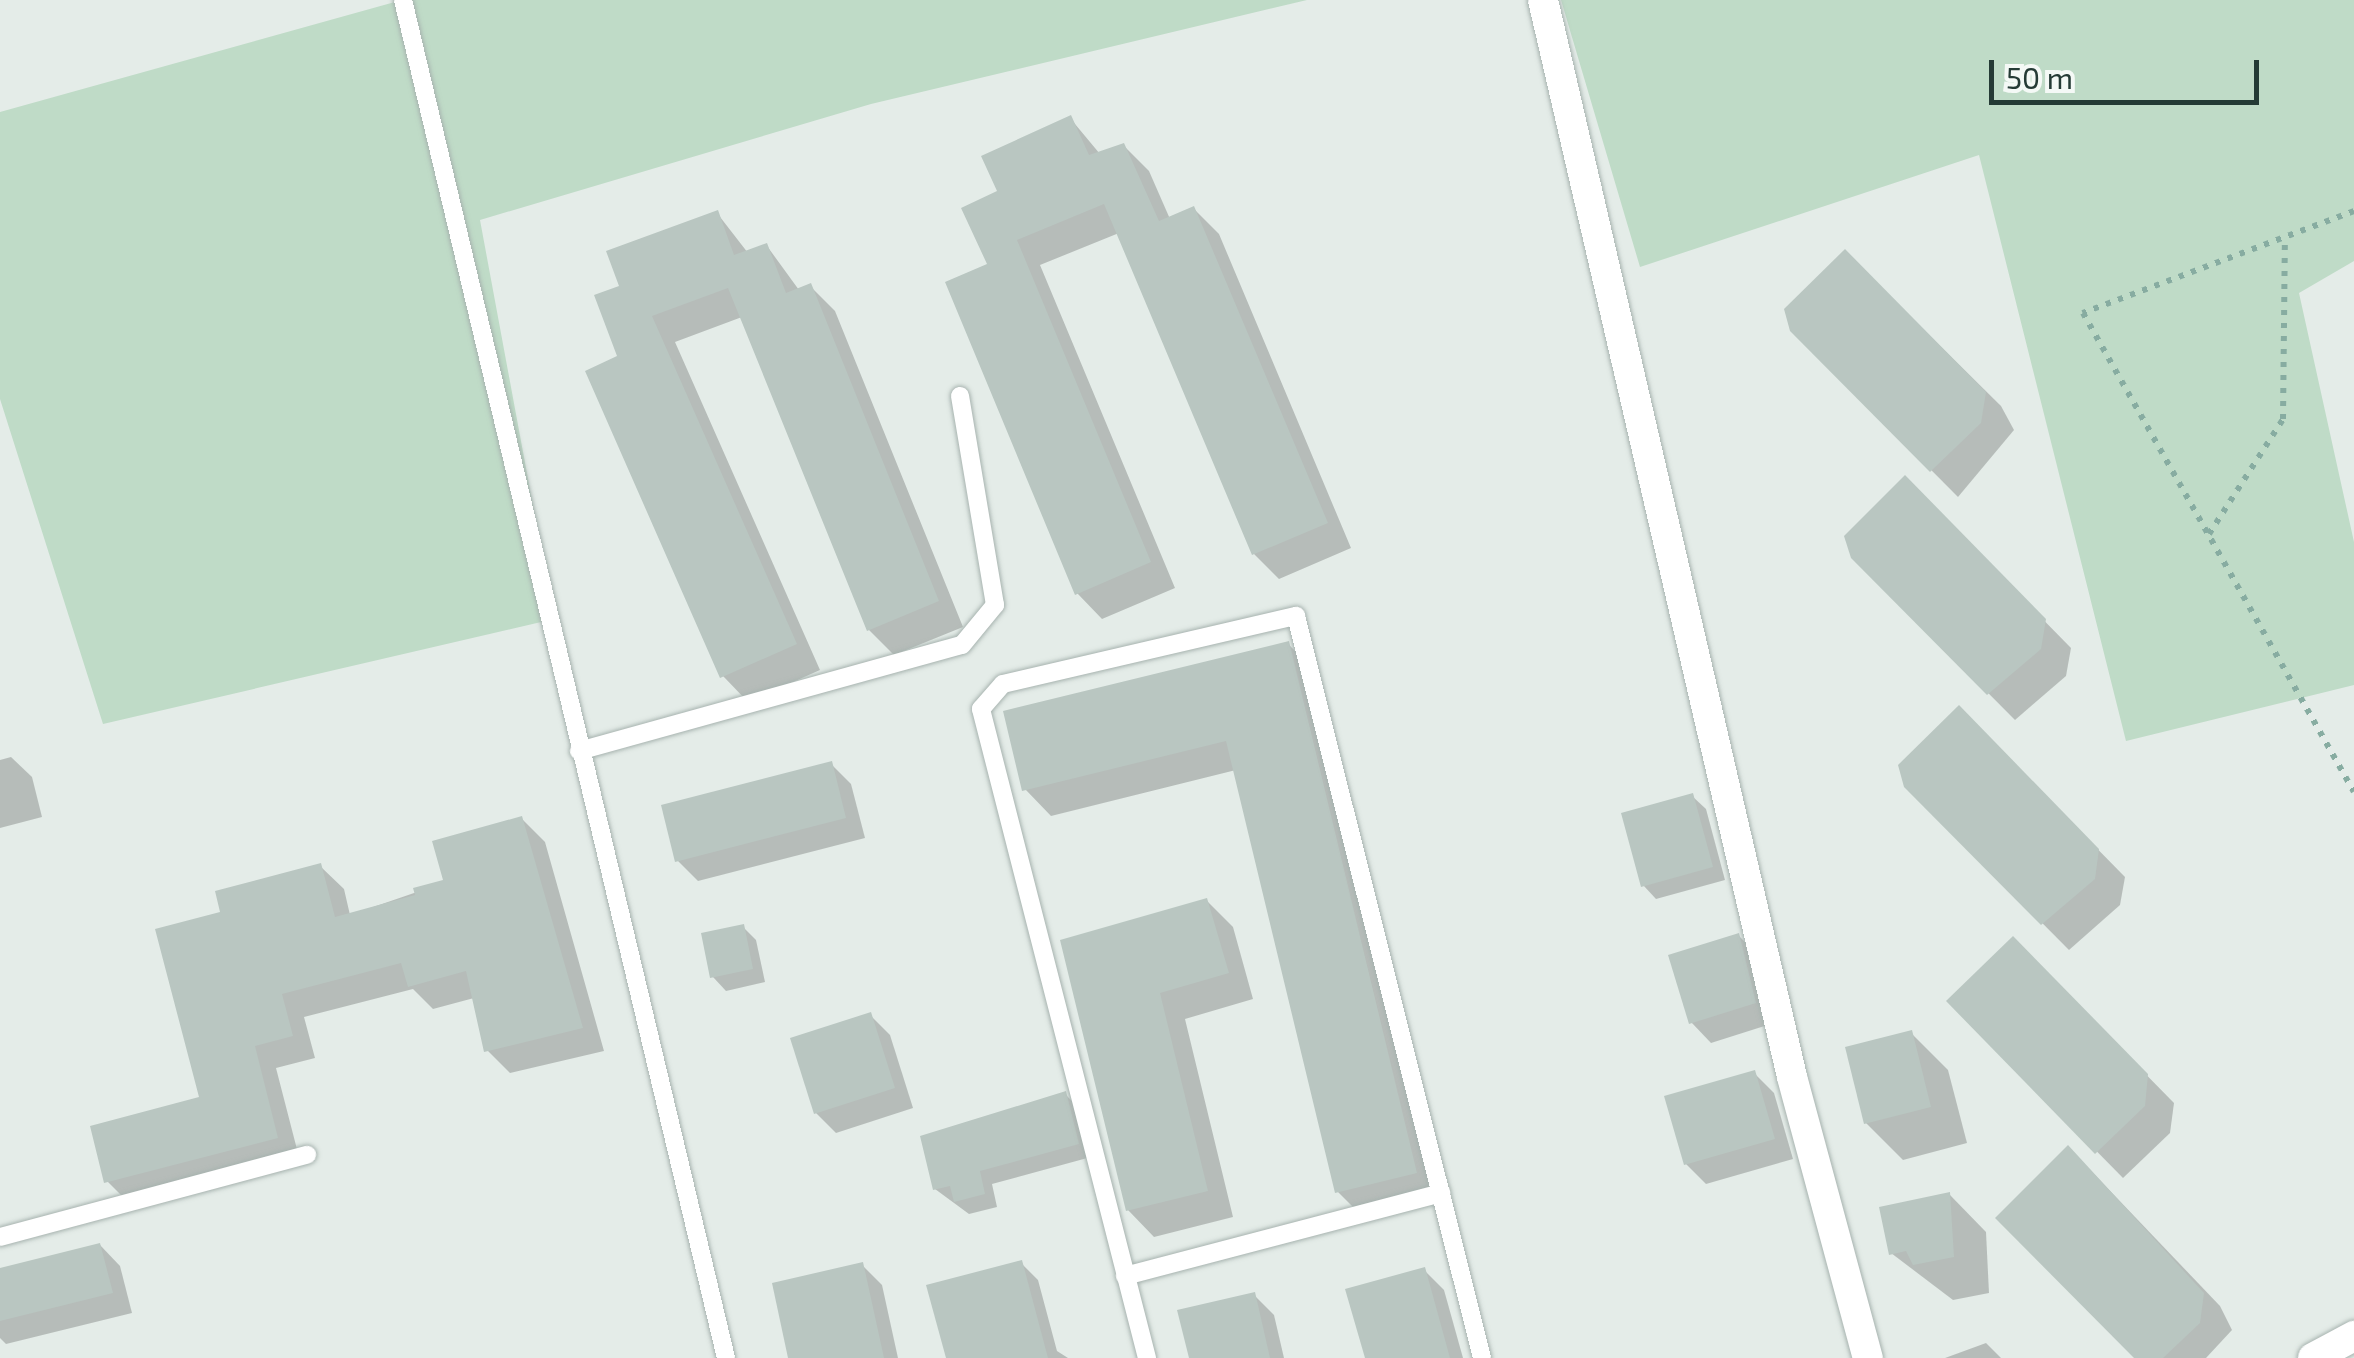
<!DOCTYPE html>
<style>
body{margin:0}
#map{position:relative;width:2354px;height:1358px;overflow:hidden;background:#e4ece8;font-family:"Exo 2",sans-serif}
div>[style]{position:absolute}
.green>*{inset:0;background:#bfdbc7}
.shadow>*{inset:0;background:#0003}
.building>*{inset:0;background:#b9c6c1}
.path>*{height:6px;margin-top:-3px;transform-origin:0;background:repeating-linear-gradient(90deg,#87aca1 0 5px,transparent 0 13px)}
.roads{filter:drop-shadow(0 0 2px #a7b3af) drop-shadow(0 0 2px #a7b3af)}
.lane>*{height:18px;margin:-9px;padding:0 9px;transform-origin:9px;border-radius:9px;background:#fff}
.street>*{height:30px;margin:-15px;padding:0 15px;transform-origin:15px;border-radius:15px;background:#fff}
span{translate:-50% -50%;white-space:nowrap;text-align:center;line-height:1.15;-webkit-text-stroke:8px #f4f9f6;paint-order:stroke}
.scale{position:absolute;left:1989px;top:60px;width:270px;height:45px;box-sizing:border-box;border:5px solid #253b36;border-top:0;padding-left:12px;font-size:30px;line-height:35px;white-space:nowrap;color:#253b36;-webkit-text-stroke:8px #f4f9f6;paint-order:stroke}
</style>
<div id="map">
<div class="green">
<div style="clip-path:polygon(402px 0,1307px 0,871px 104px,480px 220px,554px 619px,103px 724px,0 399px,0 112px)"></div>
<div style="clip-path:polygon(1561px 0,2354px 0,2354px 261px,2299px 293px,2354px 542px,2354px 685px,2126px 741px,1979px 155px,1640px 267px)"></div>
</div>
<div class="shadow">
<div style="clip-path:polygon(1070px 118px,1100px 154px,1124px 146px,1149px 171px,1170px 219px,1194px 209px,1219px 234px,1351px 548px,1279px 579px,1254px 554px,1119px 233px,1040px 265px,1175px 588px,1102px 619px,1077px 593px,990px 266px,1000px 192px)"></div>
<div style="clip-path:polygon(717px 213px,748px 253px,767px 246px,799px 290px,810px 286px,835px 311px,963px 627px,894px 655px,869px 630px,742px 317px,675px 342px,820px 670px,748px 702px,723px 676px,620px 358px,622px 288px)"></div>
<div style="clip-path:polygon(1845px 252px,2001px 406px,2014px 430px,1958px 497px,1792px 330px)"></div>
<div style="clip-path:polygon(1905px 479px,2071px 648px,2066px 676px,2015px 720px,1853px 557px)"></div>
<div style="clip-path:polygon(1288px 644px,1315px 670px,1442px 1199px,1364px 1218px,1338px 1192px,1236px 770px,1051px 816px,1025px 789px)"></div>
<div style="clip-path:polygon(1959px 708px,2125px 877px,2120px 905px,2069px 950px,1906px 786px)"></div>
<div style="clip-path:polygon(11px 757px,32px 777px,42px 817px,0 828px,0 760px)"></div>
<div style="clip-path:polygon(831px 764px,851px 784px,865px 838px,698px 881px,678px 861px)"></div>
<div style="clip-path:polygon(1692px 796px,1706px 809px,1725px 880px,1656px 899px,1643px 885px)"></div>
<div style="clip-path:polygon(522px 819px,545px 842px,604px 1051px,510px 1073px,487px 1050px,474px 998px,433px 1009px,413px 989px,304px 1017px,315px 1058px,276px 1068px,300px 1161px,130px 1204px,107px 1181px,202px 1099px,223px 913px,320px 866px,344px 889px,350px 915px,446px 882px)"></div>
<div style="clip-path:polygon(1207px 901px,1233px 927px,1253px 999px,1185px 1019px,1233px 1217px,1154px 1237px,1128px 1210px,1063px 942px)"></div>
<div style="clip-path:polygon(743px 927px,756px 940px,765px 982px,726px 991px,713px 977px)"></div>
<div style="clip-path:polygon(1739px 936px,1759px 956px,1774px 1023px,1711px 1043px,1691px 1022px)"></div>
<div style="clip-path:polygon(2013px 939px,2174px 1103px,2170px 1133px,2123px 1178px,1949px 1001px)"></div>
<div style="clip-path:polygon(870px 1015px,890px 1035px,913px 1108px,836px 1133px,816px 1113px)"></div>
<div style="clip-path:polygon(1911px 1033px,1948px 1070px,1967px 1143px,1903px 1160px,1866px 1123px)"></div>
<div style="clip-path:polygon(1754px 1073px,1774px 1093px,1793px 1159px,1706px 1184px,1686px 1164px)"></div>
<div style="clip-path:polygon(1065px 1094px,1078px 1107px,1091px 1157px,992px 1184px,997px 1207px,969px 1214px,935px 1189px)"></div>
<div style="clip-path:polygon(2094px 1174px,2220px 1306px,2232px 1330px,2206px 1358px,2137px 1358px)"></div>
<div style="clip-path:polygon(1950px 1195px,1986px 1232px,1989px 1293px,1953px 1300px,1891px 1253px)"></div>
<div style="clip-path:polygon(100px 1245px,120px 1266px,132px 1313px,6px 1344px,0 1338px,0 1271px)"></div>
<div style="clip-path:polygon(1021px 1263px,1038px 1280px,1057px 1351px,1068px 1358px,960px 1358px)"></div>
<div style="clip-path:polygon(862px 1265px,882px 1285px,898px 1358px,791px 1358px)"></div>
<div style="clip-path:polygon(1424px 1270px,1444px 1290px,1463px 1358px,1367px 1358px)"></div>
<div style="clip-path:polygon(1254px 1295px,1274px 1315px,1284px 1358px,1192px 1358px)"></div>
<div style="clip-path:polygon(1986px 1343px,2001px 1358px,1945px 1358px)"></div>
</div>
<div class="building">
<div style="clip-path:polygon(1071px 115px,1089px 155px,1124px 143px,1159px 221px,1194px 206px,1328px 523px,1252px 555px,1104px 204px,1017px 240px,1151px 562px,1075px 595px,945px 282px,987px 264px,961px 208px,997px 191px,981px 156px)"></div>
<div style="clip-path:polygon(718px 210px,734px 255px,767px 243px,786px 293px,811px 283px,939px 601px,867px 631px,728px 288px,652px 316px,797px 644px,720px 678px,585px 371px,617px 356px,594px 295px,619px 286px,606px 251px)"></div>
<div style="clip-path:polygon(1845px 249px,1986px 392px,1981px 423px,1930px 472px,1790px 331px,1784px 309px)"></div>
<div style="clip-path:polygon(1905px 475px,2046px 619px,2041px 649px,1987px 695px,1851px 558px,1844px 536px)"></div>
<div style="clip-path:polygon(1289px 641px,1417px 1173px,1335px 1193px,1226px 741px,1022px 791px,1003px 711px)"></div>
<div style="clip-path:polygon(1959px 705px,2099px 849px,2095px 879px,2041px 925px,1904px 787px,1898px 765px)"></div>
<div style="clip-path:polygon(832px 761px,846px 818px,675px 862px,661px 805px)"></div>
<div style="clip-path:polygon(1693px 793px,1713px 867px,1641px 887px,1621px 813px)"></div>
<div style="clip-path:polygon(522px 816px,583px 1028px,484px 1052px,466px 971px,408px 987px,401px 963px,282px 994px,293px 1036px,255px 1046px,278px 1138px,104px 1183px,90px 1126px,199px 1097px,155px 929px,220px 912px,215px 891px,321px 863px,335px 917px,415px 895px,413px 888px,443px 880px,432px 841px)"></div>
<div style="clip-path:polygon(1207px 898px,1229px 973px,1160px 993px,1208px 1191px,1126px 1211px,1060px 940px)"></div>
<div style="clip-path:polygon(744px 924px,753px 969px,710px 978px,701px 933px)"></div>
<div style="clip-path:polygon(1739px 933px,1756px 1003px,1689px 1024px,1668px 955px)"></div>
<div style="clip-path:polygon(2013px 936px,2148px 1074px,2145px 1106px,2095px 1154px,1946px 1001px)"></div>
<div style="clip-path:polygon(871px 1012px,895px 1088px,814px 1114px,790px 1038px)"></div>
<div style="clip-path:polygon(1912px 1030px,1931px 1107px,1864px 1124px,1845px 1047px)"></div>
<div style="clip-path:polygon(1755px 1070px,1775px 1139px,1684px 1165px,1664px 1096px)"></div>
<div style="clip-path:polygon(1066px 1091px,1079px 1144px,980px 1171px,985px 1194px,954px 1202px,950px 1186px,933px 1190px,920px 1136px)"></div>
<div style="clip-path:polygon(2068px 1145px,2204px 1293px,2200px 1323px,2163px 1358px,2134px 1358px,1995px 1218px)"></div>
<div style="clip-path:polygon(1950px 1192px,1954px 1257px,1913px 1265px,1906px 1251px,1889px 1255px,1879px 1207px)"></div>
<div style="clip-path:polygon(100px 1243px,113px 1293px,0 1321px,0 1268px)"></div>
<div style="clip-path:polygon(1022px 1260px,1048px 1358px,946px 1358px,926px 1285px)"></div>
<div style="clip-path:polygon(863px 1262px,884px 1358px,788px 1358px,772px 1283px)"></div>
<div style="clip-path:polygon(1425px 1267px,1450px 1358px,1365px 1358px,1345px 1289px)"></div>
<div style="clip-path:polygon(1255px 1292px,1270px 1358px,1189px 1358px,1177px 1310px)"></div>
</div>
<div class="path">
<div style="left:2354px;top:211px;width:290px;rotate:159.4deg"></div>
<div style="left:2083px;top:313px;width:550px;rotate:60.5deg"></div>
<div style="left:2209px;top:534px;width:137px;rotate:-57.2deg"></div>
<div style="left:2283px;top:419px;width:179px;rotate:-89.4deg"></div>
</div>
<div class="roads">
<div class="lane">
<div style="left:403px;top:0;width:1396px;rotate:76.62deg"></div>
<div style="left:579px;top:751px;width:397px;rotate:-15.5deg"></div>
<div style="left:962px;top:645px;width:52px;rotate:-50.5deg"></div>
<div style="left:995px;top:605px;width:212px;rotate:-99.5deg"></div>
<div style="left:0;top:1237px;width:318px;rotate:-15deg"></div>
<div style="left:1125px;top:1276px;width:327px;rotate:-14.7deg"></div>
<div style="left:1147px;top:1358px;width:670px;rotate:-104.35deg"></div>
<div style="left:981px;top:709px;width:33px;rotate:-49deg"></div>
<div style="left:1003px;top:684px;width:301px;rotate:-13.1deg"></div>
<div style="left:1296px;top:616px;width:765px;rotate:75.93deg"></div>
</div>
<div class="street">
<div style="left:1543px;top:0;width:1105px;rotate:76.98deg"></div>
<div style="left:1792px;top:1077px;width:291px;rotate:74.9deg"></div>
<div style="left:2313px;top:1358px;width:47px;rotate:-28.2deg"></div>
</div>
</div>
<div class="scale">50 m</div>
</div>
